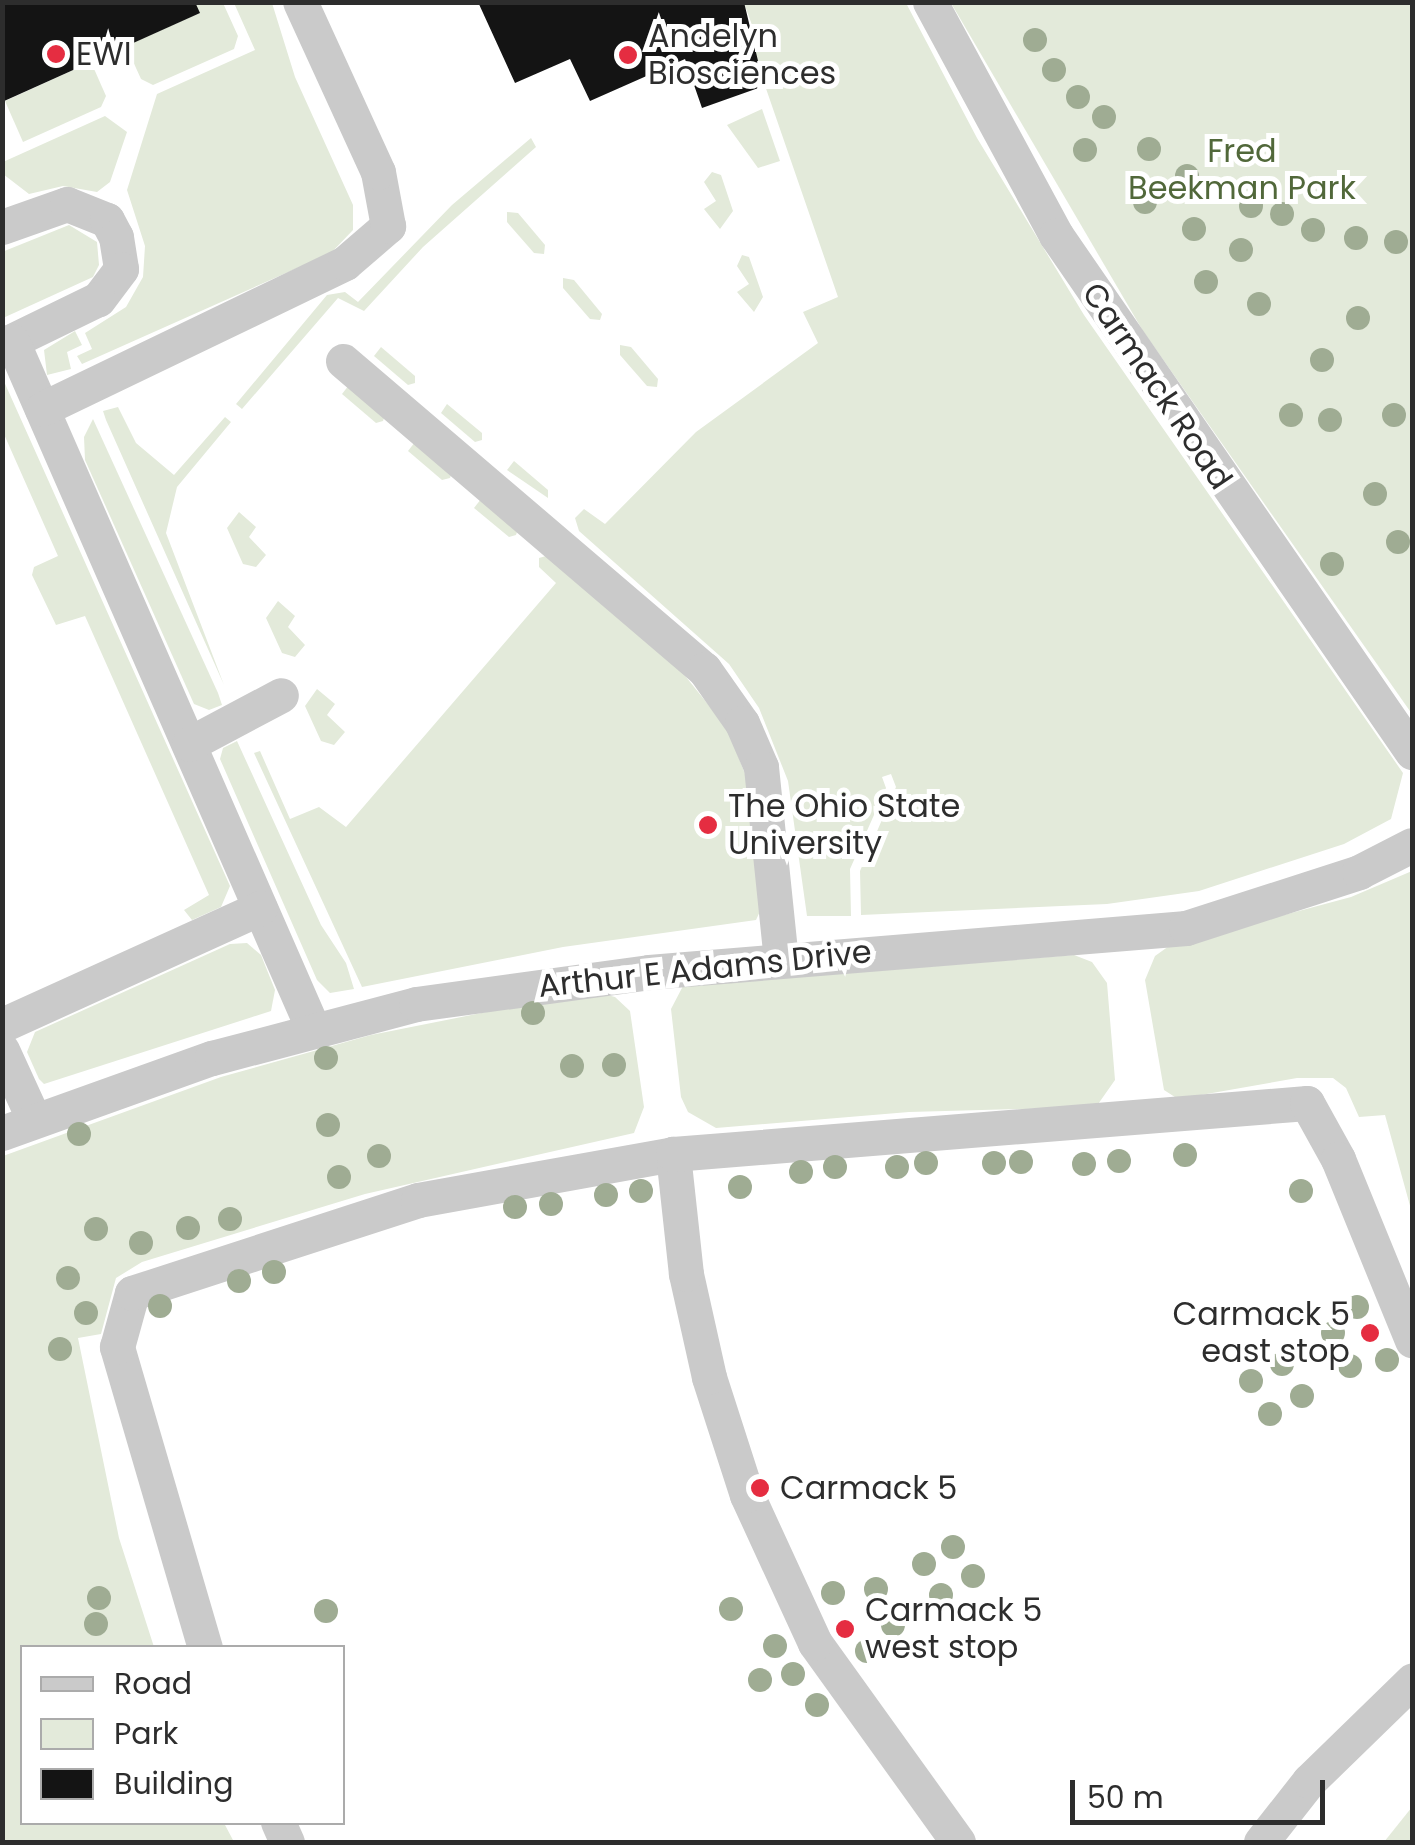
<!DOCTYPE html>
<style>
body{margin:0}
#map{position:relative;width:1415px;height:1845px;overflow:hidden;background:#fff;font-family:Poppins,sans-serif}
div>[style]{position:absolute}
.green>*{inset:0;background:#e3eada}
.building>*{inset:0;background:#141414}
.minor>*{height:35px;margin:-17.5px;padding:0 17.5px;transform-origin:17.5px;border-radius:17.5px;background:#cacaca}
.trees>*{width:24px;height:24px;margin:-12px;border-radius:50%;background:#9fac93}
.dots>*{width:28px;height:28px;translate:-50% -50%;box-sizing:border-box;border:5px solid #fff;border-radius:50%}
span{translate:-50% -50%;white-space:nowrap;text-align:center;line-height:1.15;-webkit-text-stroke:10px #fff;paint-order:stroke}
.poi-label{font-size:32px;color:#2d2d2d}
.left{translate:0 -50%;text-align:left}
.right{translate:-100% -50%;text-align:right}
.park-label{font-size:32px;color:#51683a}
.street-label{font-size:32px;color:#2d2d2d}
.frame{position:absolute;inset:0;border:5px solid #2d2d2d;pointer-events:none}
.legend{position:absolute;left:20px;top:1645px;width:325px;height:180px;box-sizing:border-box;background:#fff;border:2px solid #ababab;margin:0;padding:12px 18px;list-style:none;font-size:30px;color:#2d2d2d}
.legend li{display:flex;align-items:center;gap:20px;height:50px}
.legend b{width:50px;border:2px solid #ababab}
.scale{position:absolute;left:1070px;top:1780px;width:255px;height:45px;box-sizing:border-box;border:5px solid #2d2d2d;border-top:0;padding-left:12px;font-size:30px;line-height:35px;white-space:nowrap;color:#2d2d2d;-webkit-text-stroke:8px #fff;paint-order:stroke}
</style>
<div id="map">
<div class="green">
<div style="clip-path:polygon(195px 3px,223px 3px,238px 36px,234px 49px,153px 85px,141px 79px,126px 46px,199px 13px)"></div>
<div style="clip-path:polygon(234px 3px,272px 3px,295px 77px,353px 205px,353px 230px,331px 253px,82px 364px,77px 356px,92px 349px,85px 333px,126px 307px,143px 277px,145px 246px,127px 190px,157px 94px,255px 50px)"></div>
<div style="clip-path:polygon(744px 3px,906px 3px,977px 138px,1084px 315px,1403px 773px,1391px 819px,1344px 844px,1199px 891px,1107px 904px,861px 915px,860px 871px,896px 787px,891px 774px,882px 777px,886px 788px,850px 869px,851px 916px,807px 916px,788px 781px,759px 708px,729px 664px,579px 531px,575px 518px,584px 509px,605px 524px,696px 432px,818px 343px,803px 312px,838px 297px,753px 51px,760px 47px)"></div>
<div style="clip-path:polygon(951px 3px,1412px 3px,1412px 714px,1143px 331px)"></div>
<div style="clip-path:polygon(91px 62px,106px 96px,101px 107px,23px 142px,5px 101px)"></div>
<div style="clip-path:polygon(762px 109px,780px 161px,758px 168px,727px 125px)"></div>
<div style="clip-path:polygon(105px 116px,127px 132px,110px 182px,97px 192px,63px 186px,29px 194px,3px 174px,3px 162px)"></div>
<div style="clip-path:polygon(531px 138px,536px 147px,423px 247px,364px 311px,338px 298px,242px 409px,236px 404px,327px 295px,345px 292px,358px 302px,452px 205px)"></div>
<div style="clip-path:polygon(712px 172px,721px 175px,733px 211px,720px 229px,704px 209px,716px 201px,704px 182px)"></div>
<div style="clip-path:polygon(507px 212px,518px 213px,545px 245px,544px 254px,534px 253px,507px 222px)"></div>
<div style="clip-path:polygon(69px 225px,97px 242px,99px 265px,93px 277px,3px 318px,2px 252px)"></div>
<div style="clip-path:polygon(742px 255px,749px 257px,763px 297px,754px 312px,737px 292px,749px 284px,737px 266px)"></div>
<div style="clip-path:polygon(563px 278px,574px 280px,602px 314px,600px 320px,590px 319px,563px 288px)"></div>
<div style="clip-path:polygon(75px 331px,82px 345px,67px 352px,71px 369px,47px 375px,44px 350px)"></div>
<div style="clip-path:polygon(620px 345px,631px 347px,658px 379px,657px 387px,647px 386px,620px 355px)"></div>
<div style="clip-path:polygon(381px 347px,415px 376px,415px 383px,408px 385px,374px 356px)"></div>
<div style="clip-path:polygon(2px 377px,230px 886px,221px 907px,192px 920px,184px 910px,209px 895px,85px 616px,56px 625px,32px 575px,34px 567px,58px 556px,3px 432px)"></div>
<div style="clip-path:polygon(349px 385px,384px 418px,383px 421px,376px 423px,342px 394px)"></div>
<div style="clip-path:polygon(447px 404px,482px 433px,482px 440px,475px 442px,441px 413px)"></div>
<div style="clip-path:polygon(118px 407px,136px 443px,174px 475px,225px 417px,231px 422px,177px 487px,166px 533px,224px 685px,106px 420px,103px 411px)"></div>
<div style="clip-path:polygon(93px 419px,218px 693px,222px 705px,209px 710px,194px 704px,85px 460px,84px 437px)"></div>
<div style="clip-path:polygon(415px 442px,451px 475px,450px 478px,442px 480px,408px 451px)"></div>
<div style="clip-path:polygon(514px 461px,548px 490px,548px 498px,507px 470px)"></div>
<div style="clip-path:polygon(481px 499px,517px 532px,516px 535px,509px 537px,474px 508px)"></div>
<div style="clip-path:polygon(239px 512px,256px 527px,249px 537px,266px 555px,256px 567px,243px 564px,227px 528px)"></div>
<div style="clip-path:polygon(546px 556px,678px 667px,727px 728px,749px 784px,762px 907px,756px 920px,563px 947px,362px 987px,254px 753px,260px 751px,290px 819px,319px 807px,346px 827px,556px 583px,539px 567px,539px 558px)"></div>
<div style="clip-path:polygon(278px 601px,295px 616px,288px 627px,305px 645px,295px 657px,282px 653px,266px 618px)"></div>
<div style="clip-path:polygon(317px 689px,335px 704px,327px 715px,345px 732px,334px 745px,321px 741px,305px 706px)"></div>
<div style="clip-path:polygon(237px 741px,321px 925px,346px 963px,354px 989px,330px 993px,317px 980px,220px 759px,223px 748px)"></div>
<div style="clip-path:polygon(1412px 871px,1412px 1213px,1385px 1115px,1359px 1117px,1346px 1088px,1333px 1078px,1297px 1078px,1178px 1099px,1164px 1090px,1145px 980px,1155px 956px,1169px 946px,1351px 897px)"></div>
<div style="clip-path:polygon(247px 943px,261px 955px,275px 990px,271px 1011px,44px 1084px,39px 1079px,27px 1052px,35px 1032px,230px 944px)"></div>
<div style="clip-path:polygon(1074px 955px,1092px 962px,1107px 983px,1115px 1080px,1096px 1107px,909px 1112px,716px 1128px,688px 1112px,681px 1097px,671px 1009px,683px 986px)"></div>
<div style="clip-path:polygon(592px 991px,615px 997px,630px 1011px,644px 1107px,634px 1133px,365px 1194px,142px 1262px,116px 1278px,101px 1334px,78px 1338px,119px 1538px,154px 1647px,22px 1648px,22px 1822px,224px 1823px,234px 1842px,3px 1842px,3px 1156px,221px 1077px,371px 1035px)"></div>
<div style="clip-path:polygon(1412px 1807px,1412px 1842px,1384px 1842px)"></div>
</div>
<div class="building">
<div style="clip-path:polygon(2px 2px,195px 2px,200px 13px,2px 102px)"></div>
<div style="clip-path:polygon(478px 2px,744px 2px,764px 86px,702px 108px,685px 59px,590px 101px,570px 59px,515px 83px)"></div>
</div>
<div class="minor">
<div style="left:930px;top:2px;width:265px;rotate:61.6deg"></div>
<div style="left:1056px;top:235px;width:628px;rotate:55.45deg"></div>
<div style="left:2px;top:227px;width:69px;rotate:-19.5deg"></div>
<div style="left:67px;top:204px;width:43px;rotate:21.8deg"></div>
<div style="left:107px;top:220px;width:19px;rotate:62deg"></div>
<div style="left:116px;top:237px;width:32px;rotate:81deg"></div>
<div style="left:121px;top:269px;width:38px;rotate:127deg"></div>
<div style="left:98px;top:299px;width:96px;rotate:154deg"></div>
<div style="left:12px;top:341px;width:751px;rotate:66.37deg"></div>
<div style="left:343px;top:361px;width:475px;rotate:40.5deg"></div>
<div style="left:704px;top:669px;width:66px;rotate:54.9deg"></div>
<div style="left:742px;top:723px;width:48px;rotate:66.6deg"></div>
<div style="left:761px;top:767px;width:193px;rotate:84.1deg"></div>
<div style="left:42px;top:409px;width:336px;rotate:-25.7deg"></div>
<div style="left:345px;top:263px;width:57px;rotate:-40.7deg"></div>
<div style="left:388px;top:226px;width:55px;rotate:-100.5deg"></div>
<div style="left:378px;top:172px;width:187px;rotate:-114.6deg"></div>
<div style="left:189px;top:744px;width:104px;rotate:-28deg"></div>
<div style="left:2px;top:1025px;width:283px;rotate:-24.4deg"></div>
<div style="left:2px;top:1050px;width:77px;rotate:65.4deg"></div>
<div style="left:2px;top:1133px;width:223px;rotate:-19.7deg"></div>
<div style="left:212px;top:1058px;width:211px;rotate:-14.8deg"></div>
<div style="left:416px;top:1004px;width:235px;rotate:-7.8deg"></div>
<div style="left:649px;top:972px;width:539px;rotate:-4.68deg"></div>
<div style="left:1186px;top:928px;width:182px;rotate:-17.9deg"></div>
<div style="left:1359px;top:872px;width:59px;rotate:-27deg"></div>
<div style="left:205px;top:1648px;width:314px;rotate:-106.3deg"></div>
<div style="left:117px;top:1347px;width:56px;rotate:-74.5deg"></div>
<div style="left:132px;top:1293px;width:301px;rotate:-18deg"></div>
<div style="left:418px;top:1200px;width:259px;rotate:-10.2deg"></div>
<div style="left:278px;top:1822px;width:22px;rotate:66deg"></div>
<div style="left:958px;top:1842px;width:245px;rotate:-125.7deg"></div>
<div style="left:815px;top:1643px;width:163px;rotate:-114.7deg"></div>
<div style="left:747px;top:1495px;width:124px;rotate:-107.9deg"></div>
<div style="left:709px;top:1377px;width:106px;rotate:-102.6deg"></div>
<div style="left:686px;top:1274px;width:121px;rotate:-96.2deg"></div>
<div style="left:673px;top:1154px;width:636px;rotate:-4.6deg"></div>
<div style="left:1307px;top:1103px;width:64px;rotate:61deg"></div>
<div style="left:1338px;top:1159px;width:196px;rotate:67.8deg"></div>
<div style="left:1261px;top:1842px;width:78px;rotate:-51.8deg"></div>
<div style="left:1309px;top:1781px;width:144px;rotate:-44.2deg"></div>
</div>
<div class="trees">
<div style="left:1035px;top:40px"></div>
<div style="left:1054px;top:70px"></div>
<div style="left:1078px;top:97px"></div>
<div style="left:1104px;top:117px"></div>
<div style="left:1149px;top:149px"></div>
<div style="left:1085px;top:150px"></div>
<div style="left:1187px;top:176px"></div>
<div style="left:1215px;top:191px"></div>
<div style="left:1145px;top:202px"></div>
<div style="left:1251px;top:206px"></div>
<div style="left:1282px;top:214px"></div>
<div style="left:1194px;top:229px"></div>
<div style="left:1313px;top:230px"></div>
<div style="left:1356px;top:238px"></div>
<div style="left:1396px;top:242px"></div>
<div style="left:1241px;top:250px"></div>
<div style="left:1206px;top:282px"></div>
<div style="left:1259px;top:304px"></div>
<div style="left:1358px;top:318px"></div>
<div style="left:1322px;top:360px"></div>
<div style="left:1291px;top:415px"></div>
<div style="left:1394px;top:415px"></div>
<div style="left:1330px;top:420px"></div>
<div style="left:1375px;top:494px"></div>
<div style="left:1398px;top:542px"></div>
<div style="left:1332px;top:564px"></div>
<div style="left:533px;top:1013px"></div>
<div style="left:326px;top:1058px"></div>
<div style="left:614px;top:1065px"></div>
<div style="left:572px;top:1066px"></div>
<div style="left:328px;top:1125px"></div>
<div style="left:79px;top:1134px"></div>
<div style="left:1185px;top:1155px"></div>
<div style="left:379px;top:1156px"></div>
<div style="left:1119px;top:1161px"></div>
<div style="left:1021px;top:1162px"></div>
<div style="left:926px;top:1163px"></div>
<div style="left:994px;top:1163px"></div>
<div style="left:1084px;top:1164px"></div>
<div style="left:835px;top:1167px"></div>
<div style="left:897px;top:1167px"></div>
<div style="left:801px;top:1172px"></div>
<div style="left:339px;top:1177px"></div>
<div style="left:740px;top:1187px"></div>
<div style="left:641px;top:1191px"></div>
<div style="left:1301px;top:1191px"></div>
<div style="left:606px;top:1195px"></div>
<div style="left:551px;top:1204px"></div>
<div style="left:515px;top:1207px"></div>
<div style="left:230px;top:1219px"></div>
<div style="left:188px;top:1228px"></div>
<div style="left:96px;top:1229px"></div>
<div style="left:141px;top:1243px"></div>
<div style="left:274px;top:1272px"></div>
<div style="left:68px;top:1278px"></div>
<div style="left:239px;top:1281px"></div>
<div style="left:160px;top:1306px"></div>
<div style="left:1357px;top:1307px"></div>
<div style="left:86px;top:1313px"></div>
<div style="left:1333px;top:1333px"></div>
<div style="left:60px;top:1349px"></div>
<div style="left:1387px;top:1360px"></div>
<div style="left:1282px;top:1364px"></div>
<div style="left:1350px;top:1366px"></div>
<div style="left:1251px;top:1381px"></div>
<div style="left:1302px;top:1396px"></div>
<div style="left:1270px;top:1414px"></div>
<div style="left:953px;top:1547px"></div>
<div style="left:924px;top:1564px"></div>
<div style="left:973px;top:1576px"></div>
<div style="left:876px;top:1589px"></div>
<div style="left:833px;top:1593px"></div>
<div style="left:941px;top:1595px"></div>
<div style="left:99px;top:1598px"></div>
<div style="left:731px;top:1609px"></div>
<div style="left:326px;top:1611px"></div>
<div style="left:96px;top:1624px"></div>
<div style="left:893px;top:1625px"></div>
<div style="left:775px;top:1646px"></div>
<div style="left:867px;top:1651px"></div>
<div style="left:793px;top:1674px"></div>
<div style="left:760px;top:1680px"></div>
<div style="left:817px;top:1705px"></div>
</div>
<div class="dots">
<div style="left:56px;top:54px;background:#e52d41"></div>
<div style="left:628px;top:55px;background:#e52d41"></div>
<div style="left:708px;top:825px;background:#e52d41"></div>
<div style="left:1370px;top:1333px;background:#e52d41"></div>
<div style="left:760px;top:1488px;background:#e52d41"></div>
<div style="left:845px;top:1629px;background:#e52d41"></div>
</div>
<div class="poi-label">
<span class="left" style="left:648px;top:55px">Andelyn<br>Biosciences</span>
<span class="left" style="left:76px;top:54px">EWI</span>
<span class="left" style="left:728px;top:825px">The Ohio State<br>University</span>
<span class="right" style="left:1350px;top:1333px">Carmack 5<br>east stop</span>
<span class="left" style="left:780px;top:1488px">Carmack 5</span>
<span class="left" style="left:865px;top:1629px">Carmack 5<br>west stop</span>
</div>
<div class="park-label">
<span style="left:1242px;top:170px">Fred<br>Beekman Park</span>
</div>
<div class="street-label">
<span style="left:1157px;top:386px;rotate:56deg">Carmack Road</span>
<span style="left:705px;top:969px;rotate:-6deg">Arthur E Adams Drive</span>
</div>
<div class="frame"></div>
<ul class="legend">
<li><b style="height:12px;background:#cacaca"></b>Road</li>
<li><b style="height:28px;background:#e3eada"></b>Park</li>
<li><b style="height:28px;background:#141414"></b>Building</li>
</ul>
<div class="scale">50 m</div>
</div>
